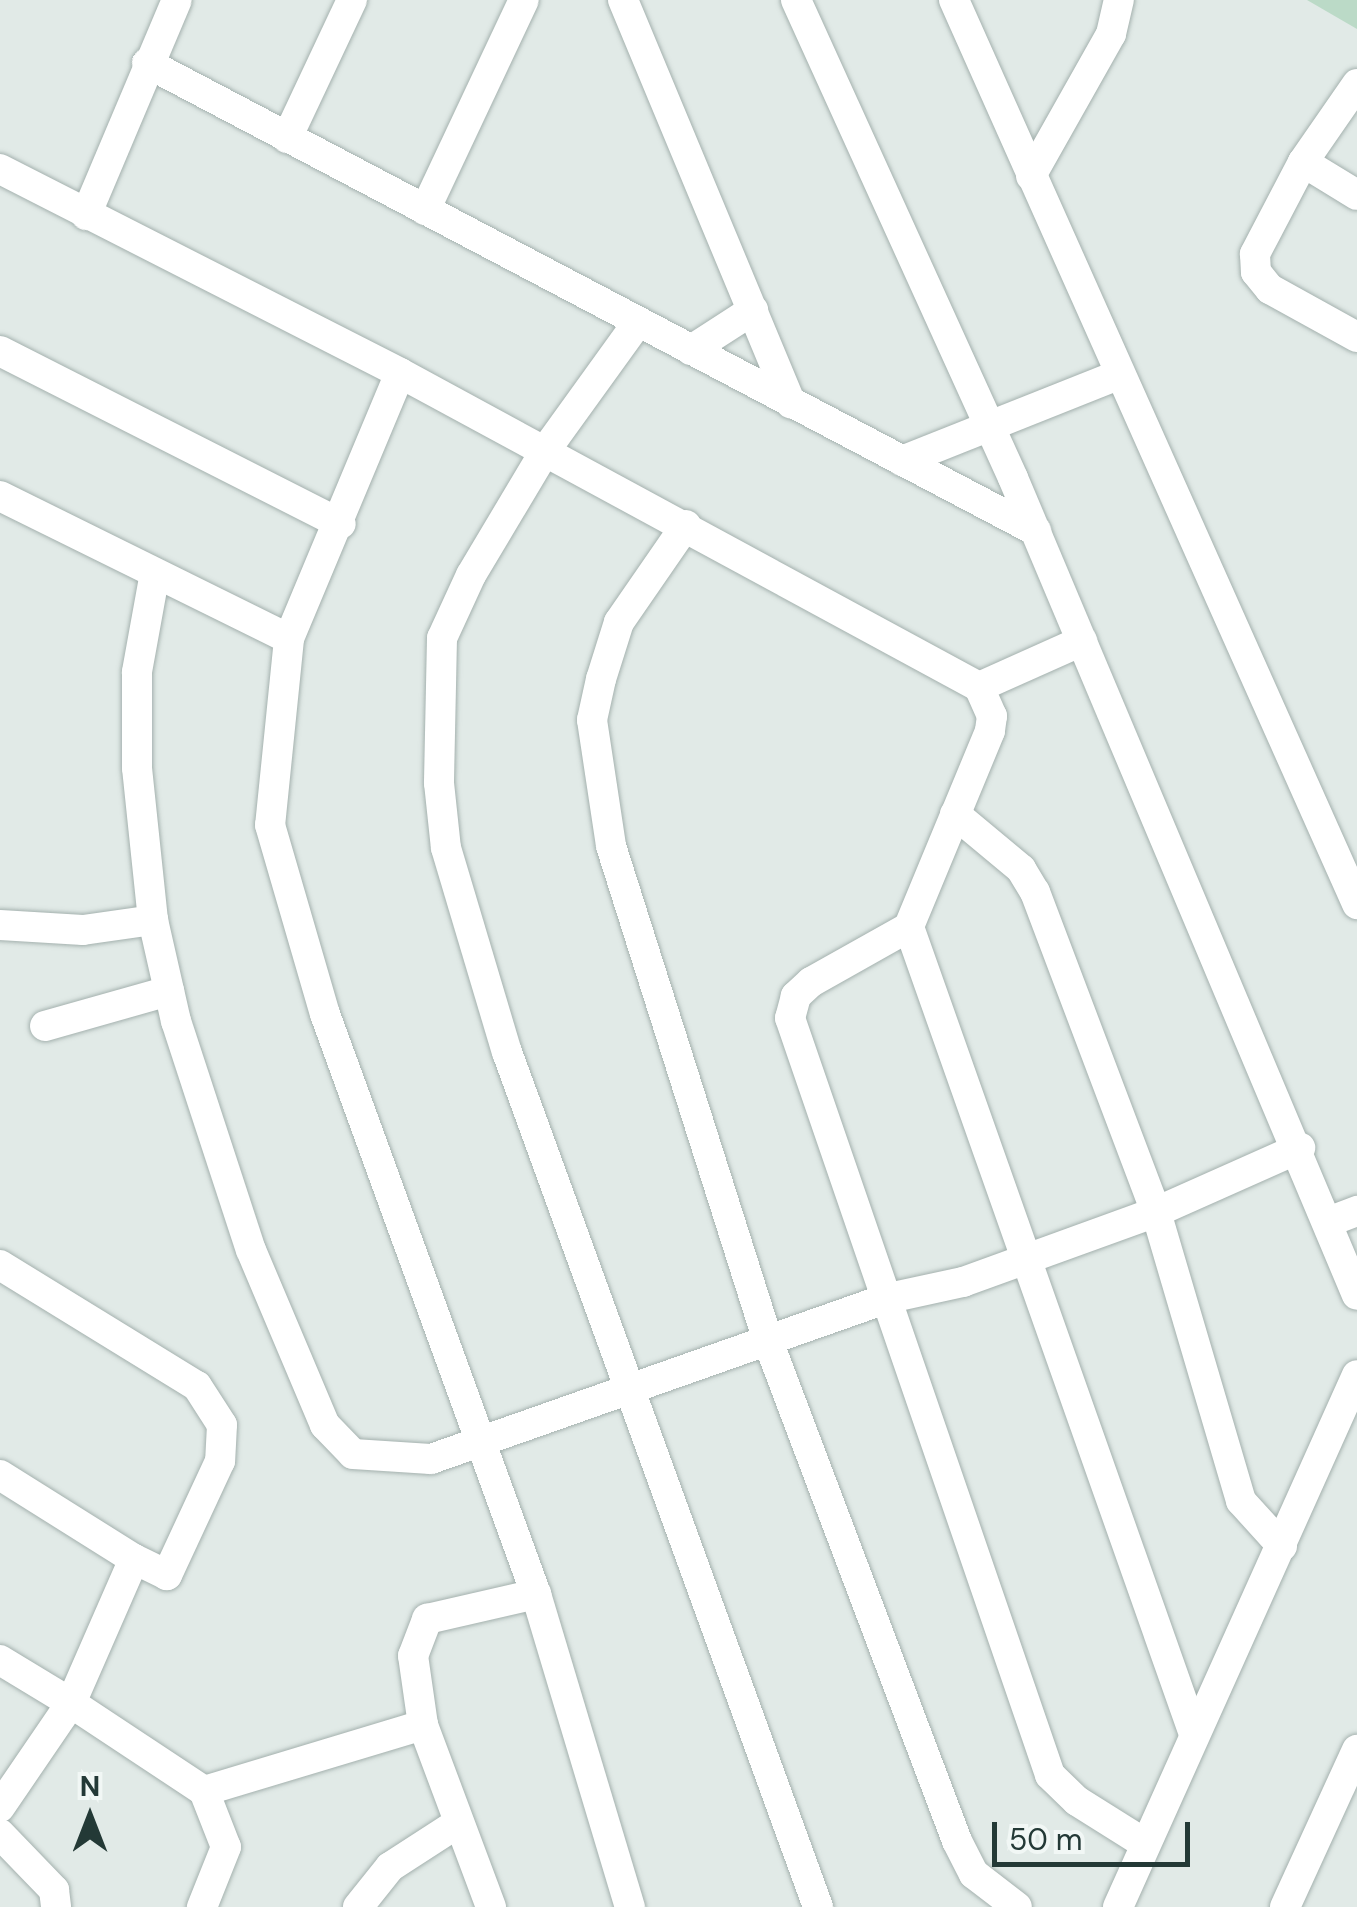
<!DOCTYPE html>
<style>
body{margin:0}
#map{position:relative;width:1357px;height:1907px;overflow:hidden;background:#e1eae7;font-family:"DM Sans",sans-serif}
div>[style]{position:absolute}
.green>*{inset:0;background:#bbdac7}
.roads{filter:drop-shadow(0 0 2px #a4b1ae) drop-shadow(0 0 2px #a4b1ae)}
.minor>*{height:30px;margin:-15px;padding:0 15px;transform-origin:15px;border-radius:15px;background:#fff}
span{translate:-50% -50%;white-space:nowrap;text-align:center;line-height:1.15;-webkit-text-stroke:8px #f1f7f5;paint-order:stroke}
.north{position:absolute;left:40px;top:1767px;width:100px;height:100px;-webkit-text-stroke:8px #f1f7f5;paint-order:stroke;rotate:0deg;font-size:28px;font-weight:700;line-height:40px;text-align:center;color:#233936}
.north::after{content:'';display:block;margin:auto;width:35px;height:45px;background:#233936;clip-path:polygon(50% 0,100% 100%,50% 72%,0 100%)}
.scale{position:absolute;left:992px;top:1822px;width:198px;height:45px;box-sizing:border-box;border:5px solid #233936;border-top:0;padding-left:12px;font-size:30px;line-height:35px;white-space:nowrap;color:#233936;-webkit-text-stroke:8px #f1f7f5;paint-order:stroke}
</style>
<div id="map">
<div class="green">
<div style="clip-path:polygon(1307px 0,1357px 0,1357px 29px)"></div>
</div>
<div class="roads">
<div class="minor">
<div style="left:623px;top:0;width:437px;rotate:67.4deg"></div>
<div style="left:796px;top:0;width:525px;rotate:65.58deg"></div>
<div style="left:1013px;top:478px;width:886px;rotate:67.17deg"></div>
<div style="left:954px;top:0;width:990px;rotate:65.97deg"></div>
<div style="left:147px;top:63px;width:1005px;rotate:27.76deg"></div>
<div style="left:1357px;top:84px;width:95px;rotate:124.7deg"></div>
<div style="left:1303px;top:162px;width:104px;rotate:117.6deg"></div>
<div style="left:1255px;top:254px;width:18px;rotate:87deg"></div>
<div style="left:1256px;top:272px;width:22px;rotate:51deg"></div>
<div style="left:1270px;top:289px;width:99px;rotate:28.9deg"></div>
<div style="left:287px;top:138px;width:153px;rotate:-64.8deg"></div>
<div style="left:1303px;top:162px;width:63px;rotate:31.4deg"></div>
<div style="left:0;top:169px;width:449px;rotate:27deg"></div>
<div style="left:400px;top:373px;width:659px;rotate:28.47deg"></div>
<div style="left:979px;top:687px;width:32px;rotate:66deg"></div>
<div style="left:992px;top:716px;width:15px;rotate:98deg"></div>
<div style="left:990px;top:731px;width:212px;rotate:112.5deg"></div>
<div style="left:909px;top:927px;width:112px;rotate:150.7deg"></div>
<div style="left:811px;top:982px;width:21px;rotate:137deg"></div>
<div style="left:796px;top:996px;width:23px;rotate:105deg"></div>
<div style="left:790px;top:1018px;width:800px;rotate:71.04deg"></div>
<div style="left:1050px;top:1775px;width:37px;rotate:44deg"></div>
<div style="left:1077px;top:1801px;width:79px;rotate:32.1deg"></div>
<div style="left:1031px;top:176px;width:163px;rotate:-60.6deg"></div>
<div style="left:1111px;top:34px;width:35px;rotate:-77deg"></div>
<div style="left:425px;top:210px;width:232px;rotate:-64.8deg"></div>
<div style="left:86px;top:215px;width:233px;rotate:-67.1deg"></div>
<div style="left:638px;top:322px;width:159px;rotate:125.8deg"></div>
<div style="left:545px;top:451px;width:144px;rotate:120.8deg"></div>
<div style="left:471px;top:575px;width:69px;rotate:114.7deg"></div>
<div style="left:442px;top:638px;width:145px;rotate:91.2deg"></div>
<div style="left:439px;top:783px;width:65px;rotate:83.9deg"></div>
<div style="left:446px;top:848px;width:213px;rotate:73.4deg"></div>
<div style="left:507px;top:1052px;width:910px;rotate:70.01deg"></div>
<div style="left:691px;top:350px;width:74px;rotate:-32.8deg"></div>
<div style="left:0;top:351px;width:382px;rotate:26.9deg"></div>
<div style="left:400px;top:373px;width:288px;rotate:112.7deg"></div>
<div style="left:289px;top:639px;width:187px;rotate:95.8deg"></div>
<div style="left:270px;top:825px;width:197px;rotate:73.8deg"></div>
<div style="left:325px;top:1014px;width:617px;rotate:70.01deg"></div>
<div style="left:536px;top:1594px;width:327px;rotate:73.3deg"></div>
<div style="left:902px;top:461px;width:232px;rotate:-21.7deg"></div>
<div style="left:0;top:496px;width:322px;rotate:26.3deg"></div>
<div style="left:686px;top:525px;width:118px;rotate:124.6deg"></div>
<div style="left:619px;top:622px;width:60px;rotate:107.5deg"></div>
<div style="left:601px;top:679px;width:42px;rotate:102.4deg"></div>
<div style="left:592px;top:720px;width:127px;rotate:81.4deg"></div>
<div style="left:611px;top:846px;width:519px;rotate:72.4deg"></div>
<div style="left:768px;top:1341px;width:535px;rotate:69.29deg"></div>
<div style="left:957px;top:1841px;width:37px;rotate:63deg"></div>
<div style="left:974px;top:1874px;width:54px;rotate:37.5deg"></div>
<div style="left:154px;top:578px;width:96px;rotate:100.3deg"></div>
<div style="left:137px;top:672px;width:96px;rotate:90deg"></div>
<div style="left:137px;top:768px;width:153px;rotate:84deg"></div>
<div style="left:153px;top:920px;width:104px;rotate:77.2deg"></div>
<div style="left:176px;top:1021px;width:241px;rotate:71.9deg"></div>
<div style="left:251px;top:1250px;width:190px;rotate:67.1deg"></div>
<div style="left:325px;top:1425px;width:40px;rotate:46deg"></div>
<div style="left:353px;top:1454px;width:78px;rotate:3.7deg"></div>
<div style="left:431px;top:1459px;width:485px;rotate:-19.4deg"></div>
<div style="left:889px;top:1298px;width:76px;rotate:-12.2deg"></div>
<div style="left:963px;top:1282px;width:205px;rotate:-19.9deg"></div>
<div style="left:1156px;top:1212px;width:158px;rotate:-24deg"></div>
<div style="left:979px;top:687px;width:113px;rotate:-24.1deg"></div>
<div style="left:955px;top:814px;width:86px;rotate:39.8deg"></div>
<div style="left:1021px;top:869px;width:27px;rotate:59deg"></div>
<div style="left:1035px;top:892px;width:342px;rotate:69.3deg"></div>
<div style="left:1156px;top:1212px;width:301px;rotate:73.6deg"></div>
<div style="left:1241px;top:1501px;width:61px;rotate:47.7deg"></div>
<div style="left:0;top:925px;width:83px;rotate:3.4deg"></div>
<div style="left:83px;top:930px;width:71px;rotate:-8.1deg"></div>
<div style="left:909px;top:927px;width:856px;rotate:70.55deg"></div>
<div style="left:45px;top:1026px;width:129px;rotate:-15.8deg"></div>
<div style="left:1328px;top:1222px;width:31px;rotate:-21deg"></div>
<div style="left:0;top:1265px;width:231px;rotate:31.6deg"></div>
<div style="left:197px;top:1386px;width:46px;rotate:57.3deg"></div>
<div style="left:222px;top:1425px;width:36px;rotate:93deg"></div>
<div style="left:220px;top:1461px;width:126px;rotate:114.9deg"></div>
<div style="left:167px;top:1575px;width:37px;rotate:-154deg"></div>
<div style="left:0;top:1475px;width:158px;rotate:32.1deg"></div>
<div style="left:134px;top:1559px;width:157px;rotate:113.6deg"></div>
<div style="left:71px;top:1703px;width:83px;rotate:-148.8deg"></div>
<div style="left:204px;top:1791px;width:229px;rotate:-16.8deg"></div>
<div style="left:0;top:1807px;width:126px;rotate:-55.7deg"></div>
<div style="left:71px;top:1703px;width:159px;rotate:33.5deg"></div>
<div style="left:204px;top:1791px;width:60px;rotate:68.6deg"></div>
<div style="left:226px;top:1847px;width:65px;rotate:111.8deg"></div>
<div style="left:0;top:1834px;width:78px;rotate:46deg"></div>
<div style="left:54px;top:1890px;width:17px;rotate:83deg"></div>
<div style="left:358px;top:1907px;width:51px;rotate:-51.3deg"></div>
<div style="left:390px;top:1867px;width:81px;rotate:-32.9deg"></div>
<div style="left:491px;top:1907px;width:194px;rotate:-110.5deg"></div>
<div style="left:423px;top:1725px;width:70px;rotate:-98.2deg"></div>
<div style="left:413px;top:1656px;width:40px;rotate:-69deg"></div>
<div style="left:427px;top:1619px;width:112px;rotate:-12.9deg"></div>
<div style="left:1118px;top:1907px;width:583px;rotate:-65.81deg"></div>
<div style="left:1285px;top:1907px;width:173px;rotate:-65.4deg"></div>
</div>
</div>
<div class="north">N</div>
<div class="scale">50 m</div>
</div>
